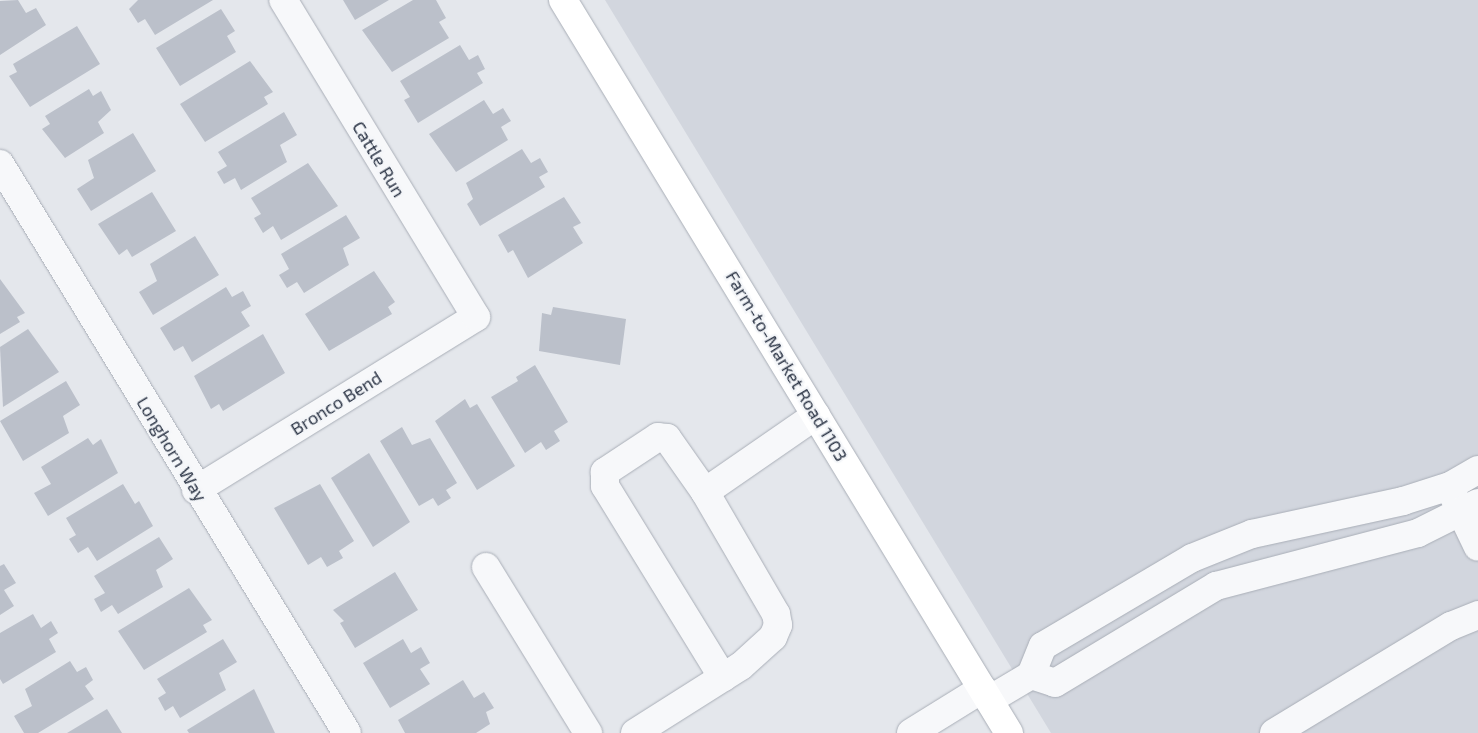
<!DOCTYPE html>
<style>
body{margin:0}
#map{position:relative;width:1478px;height:733px;overflow:hidden;background:#e4e7ec;font-family:"Exo 2",sans-serif}
div>[style]{position:absolute}
.built>*{inset:0;background:#d2d6de}
.building>*{inset:0;background:#bbc0ca}
.roads{filter:drop-shadow(0 0 1px #a9aeb7) drop-shadow(0 0 1px #a9aeb7)}
.minor>*{height:28px;margin:-14px;padding:0 14px;transform-origin:14px;border-radius:14px;background:#f7f8fa}
.major>*{height:28px;margin:-14px;padding:0 14px;transform-origin:14px;border-radius:14px;background:#fff}
span{translate:-50% -50%;white-space:nowrap;text-align:center;line-height:1.15;-webkit-text-stroke:4.5px #f4f6f9;paint-order:stroke}
.street-label{font-size:18px;color:#2b3445}
</style>
<div id="map">
<div class="built">
<div style="clip-path:polygon(605px 0,1478px 0,1478px 733px,1051px 733px)"></div>
</div>
<div class="building">
<div style="clip-path:polygon(18px 0,26px 13px,36px 8px,46px 25px,0 55px,0 1px)"></div>
<div style="clip-path:polygon(138px 0,213px 0,155px 35px,145px 19px,138px 23px,129px 9px)"></div>
<div style="clip-path:polygon(343px 0,389px 0,355px 20px)"></div>
<div style="clip-path:polygon(413px 0,436px 0,446px 18px,439px 22px,449px 38px,392px 72px,362px 30px)"></div>
<div style="clip-path:polygon(221px 9px,235px 31px,227px 36px,236px 52px,180px 86px,156px 48px)"></div>
<div style="clip-path:polygon(77px 26px,100px 64px,30px 107px,9px 76px,17px 72px,13px 64px)"></div>
<div style="clip-path:polygon(460px 45px,469px 60px,478px 55px,485px 69px,477px 73px,483px 83px,418px 123px,404px 100px,410px 97px,400px 81px)"></div>
<div style="clip-path:polygon(250px 61px,273px 92px,264px 97px,268px 104px,205px 142px,180px 104px)"></div>
<div style="clip-path:polygon(89px 89px,93px 96px,101px 91px,111px 110px,98px 122px,104px 133px,65px 158px,42px 129px,50px 124px,45px 116px)"></div>
<div style="clip-path:polygon(484px 100px,493px 114px,503px 108px,511px 121px,501px 127px,508px 140px,456px 172px,429px 134px)"></div>
<div style="clip-path:polygon(284px 112px,297px 135px,280px 145px,287px 162px,241px 190px,235px 178px,224px 184px,217px 172px,227px 166px,218px 152px)"></div>
<div style="clip-path:polygon(133px 133px,156px 171px,91px 211px,77px 189px,94px 178px,88px 160px)"></div>
<div style="clip-path:polygon(522px 149px,531px 163px,540px 158px,548px 172px,539px 177px,545px 187px,480px 226px,467px 204px,473px 199px,466px 183px)"></div>
<div style="clip-path:polygon(308px 163px,338px 206px,281px 240px,273px 226px,263px 233px,254px 218px,261px 214px,251px 198px)"></div>
<div style="clip-path:polygon(152px 192px,176px 231px,132px 257px,127px 249px,119px 255px,98px 224px)"></div>
<div style="clip-path:polygon(564px 197px,581px 223px,573px 227px,583px 243px,528px 278px,513px 250px,508px 253px,498px 235px)"></div>
<div style="clip-path:polygon(346px 215px,360px 238px,343px 248px,349px 265px,304px 293px,297px 282px,287px 288px,279px 275px,289px 269px,281px 254px)"></div>
<div style="clip-path:polygon(195px 236px,219px 275px,153px 315px,139px 292px,157px 281px,150px 264px)"></div>
<div style="clip-path:polygon(374px 271px,395px 302px,388px 307px,392px 314px,329px 351px,305px 314px)"></div>
<div style="clip-path:polygon(0 279px,25px 313px,17px 317px,20px 322px,0 334px)"></div>
<div style="clip-path:polygon(226px 287px,232px 297px,243px 291px,251px 306px,241px 312px,250px 326px,192px 362px,183px 346px,174px 351px,160px 328px)"></div>
<div style="clip-path:polygon(553px 307px,626px 319px,620px 365px,539px 351px,542px 313px,551px 315px)"></div>
<div style="clip-path:polygon(28px 329px,59px 372px,3px 407px,0 347px)"></div>
<div style="clip-path:polygon(263px 334px,285px 373px,223px 411px,219px 404px,211px 409px,194px 376px)"></div>
<div style="clip-path:polygon(535px 365px,568px 422px,554px 431px,560px 441px,546px 450px,541px 442px,525px 453px,491px 397px,518px 381px,516px 377px)"></div>
<div style="clip-path:polygon(66px 381px,80px 405px,63px 416px,69px 433px,23px 461px,0 421px)"></div>
<div style="clip-path:polygon(465px 399px,470px 408px,477px 404px,515px 466px,477px 490px,435px 421px)"></div>
<div style="clip-path:polygon(402px 427px,412px 445px,430px 438px,457px 483px,446px 490px,451px 498px,438px 506px,433px 498px,419px 506px,380px 441px)"></div>
<div style="clip-path:polygon(88px 438px,93px 445px,101px 439px,118px 473px,48px 516px,34px 493px,51px 484px,41px 467px)"></div>
<div style="clip-path:polygon(369px 453px,410px 522px,373px 547px,331px 478px)"></div>
<div style="clip-path:polygon(123px 484px,135px 504px,139px 501px,153px 526px,97px 561px,88px 547px,78px 553px,69px 539px,76px 535px,66px 518px)"></div>
<div style="clip-path:polygon(320px 484px,354px 541px,339px 551px,343px 558px,327px 567px,321px 557px,308px 565px,274px 508px)"></div>
<div style="clip-path:polygon(159px 537px,173px 559px,156px 570px,163px 587px,118px 614px,112px 605px,101px 612px,94px 599px,105px 593px,94px 576px)"></div>
<div style="clip-path:polygon(4px 564px,16px 583px,4px 590px,14px 606px,0 615px,0 566px)"></div>
<div style="clip-path:polygon(395px 572px,418px 610px,355px 648px,340px 623px,344px 621px,333px 610px)"></div>
<div style="clip-path:polygon(189px 588px,212px 620px,203px 625px,207px 632px,144px 670px,118px 631px)"></div>
<div style="clip-path:polygon(33px 614px,41px 628px,51px 621px,58px 633px,49px 639px,56px 652px,3px 684px,0 679px,0 633px)"></div>
<div style="clip-path:polygon(223px 639px,237px 662px,219px 673px,226px 690px,180px 718px,173px 706px,165px 711px,158px 698px,166px 693px,157px 679px)"></div>
<div style="clip-path:polygon(403px 639px,411px 653px,421px 647px,430px 663px,420px 669px,430px 684px,390px 708px,363px 663px)"></div>
<div style="clip-path:polygon(70px 661px,77px 672px,86px 667px,93px 680px,85px 686px,94px 699px,38px 733px,24px 733px,14px 716px,32px 706px,25px 689px)"></div>
<div style="clip-path:polygon(463px 680px,474px 698px,484px 692px,494px 708px,486px 712px,490px 724px,476px 733px,405px 733px,398px 720px)"></div>
<div style="clip-path:polygon(254px 689px,275px 733px,189px 733px,187px 730px)"></div>
<div style="clip-path:polygon(107px 709px,122px 733px,67px 733px)"></div>
</div>
<div class="roads">
<div class="minor">
<div style="left:0;top:164px;width:666px;rotate:58.62deg"></div>
<div style="left:196px;top:490px;width:329px;rotate:-31.7deg"></div>
<div style="left:476px;top:317px;width:371px;rotate:-121.3deg"></div>
<div style="left:705px;top:492px;width:66px;rotate:-125.1deg"></div>
<div style="left:667px;top:438px;width:9px;rotate:-174deg"></div>
<div style="left:658px;top:437px;width:64px;rotate:146.6deg"></div>
<div style="left:605px;top:472px;width:14px;rotate:90deg"></div>
<div style="left:605px;top:486px;width:225px;rotate:58.4deg"></div>
<div style="left:1454px;top:497px;width:55px;rotate:64.4deg"></div>
<div style="left:486px;top:567px;width:195px;rotate:58.4deg"></div>
<div style="left:1031px;top:675px;width:25px;rotate:18deg"></div>
<div style="left:1055px;top:683px;width:188px;rotate:-31.1deg"></div>
<div style="left:1216px;top:586px;width:209px;rotate:-14.7deg"></div>
<div style="left:1418px;top:533px;width:67px;rotate:-26.6deg"></div>
<div style="left:989px;top:700px;width:49px;rotate:-30.8deg"></div>
<div style="left:1031px;top:675px;width:31px;rotate:-68deg"></div>
<div style="left:1043px;top:646px;width:173px;rotate:-30.6deg"></div>
<div style="left:1192px;top:558px;width:65px;rotate:-21.8deg"></div>
<div style="left:1252px;top:534px;width:155px;rotate:-12.3deg"></div>
<div style="left:1403px;top:501px;width:49px;rotate:-17.7deg"></div>
<div style="left:1450px;top:486px;width:32px;rotate:-30deg"></div>
<div style="left:635px;top:733px;width:125px;rotate:-32.3deg"></div>
<div style="left:741px;top:666px;width:43px;rotate:-42.2deg"></div>
<div style="left:773px;top:637px;width:13px;rotate:-67deg"></div>
<div style="left:778px;top:625px;width:11px;rotate:-100deg"></div>
<div style="left:776px;top:614px;width:141px;rotate:-120.2deg"></div>
<div style="left:705px;top:492px;width:135px;rotate:-34.7deg"></div>
<div style="left:911px;top:733px;width:84px;rotate:-31.8deg"></div>
<div style="left:1274px;top:733px;width:207px;rotate:-31.2deg"></div>
<div style="left:1451px;top:626px;width:29px;rotate:-22deg"></div>
</div>
<div class="major">
<div style="left:563px;top:0;width:858px;rotate:58.68deg"></div>
</div>
</div>
<div class="street-label">
<span style="left:379px;top:159px;rotate:59deg">Cattle Run</span>
<span style="left:787px;top:366px;rotate:59deg">Farm-to-Market Road 1103</span>
<span style="left:336px;top:403px;rotate:-32deg">Bronco Bend</span>
<span style="left:172px;top:449px;rotate:59deg">Longhorn Way</span>
</div>
</div>
